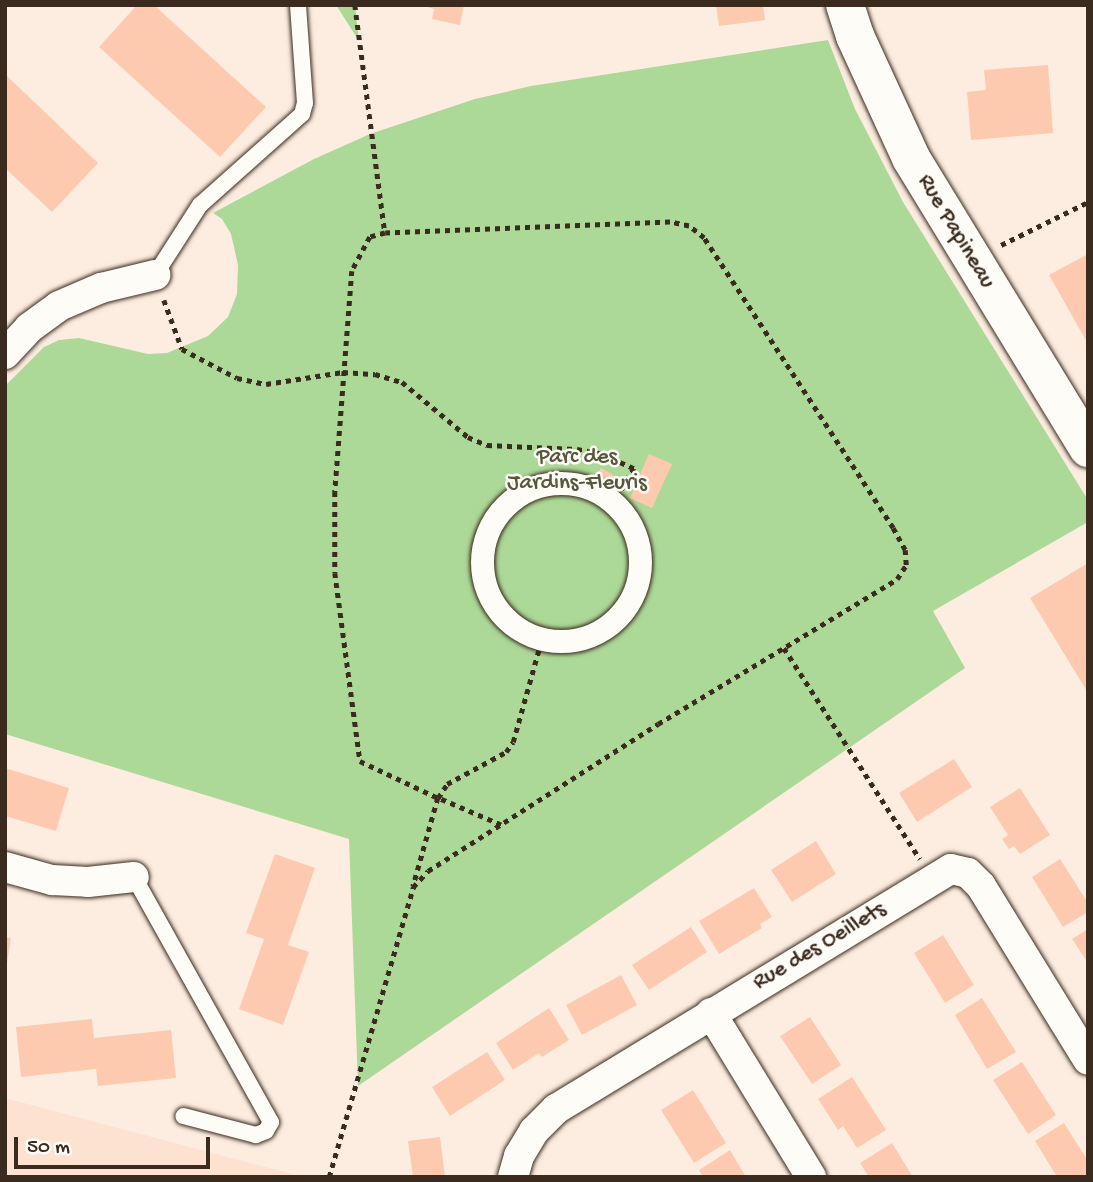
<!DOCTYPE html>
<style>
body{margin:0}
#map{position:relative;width:1093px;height:1182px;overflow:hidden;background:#fdede1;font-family:"Gochi Hand",sans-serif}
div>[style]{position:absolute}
.built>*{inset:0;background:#fde2d2}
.green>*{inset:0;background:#add998}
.building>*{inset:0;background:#fecaaf}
.path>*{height:4.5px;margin-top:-2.25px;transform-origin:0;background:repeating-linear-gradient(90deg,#3b2a1e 0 5px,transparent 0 10px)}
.roads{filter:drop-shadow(0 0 2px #3b2a1e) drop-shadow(0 0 2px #3b2a1e)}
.service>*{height:16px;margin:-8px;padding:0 8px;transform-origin:8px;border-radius:8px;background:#fdfcf7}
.pedestrian>*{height:23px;margin:-11.5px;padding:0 11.5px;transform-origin:11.5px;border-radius:11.5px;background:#fdfcf7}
.pedestrian>.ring{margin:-11.5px;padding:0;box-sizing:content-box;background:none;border:23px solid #fdfcf7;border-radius:50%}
.minor>*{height:30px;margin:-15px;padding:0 15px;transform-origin:15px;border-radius:15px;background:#fdfcf7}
.tertiary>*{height:38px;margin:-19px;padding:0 19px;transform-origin:19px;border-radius:19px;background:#fdfcf7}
span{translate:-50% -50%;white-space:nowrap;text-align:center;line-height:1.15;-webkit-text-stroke:5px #fdfcf7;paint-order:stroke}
.street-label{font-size:23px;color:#3b2a1e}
.park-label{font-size:23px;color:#58563c}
.frame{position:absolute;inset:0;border:7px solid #3b2a1e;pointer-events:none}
.scale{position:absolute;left:14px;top:1137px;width:196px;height:32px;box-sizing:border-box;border:4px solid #3b2a1e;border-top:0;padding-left:9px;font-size:21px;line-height:24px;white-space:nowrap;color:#3b2a1e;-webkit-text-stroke:5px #fdfcf7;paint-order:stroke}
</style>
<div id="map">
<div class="built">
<div style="clip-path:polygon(5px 1098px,303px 1177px,5px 1177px)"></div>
</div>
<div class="green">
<div style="clip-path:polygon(336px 5px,355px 5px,359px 41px)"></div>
<div style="clip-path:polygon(828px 40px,855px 109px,903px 202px,1088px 500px,1088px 522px,933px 611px,965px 668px,358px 1086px,349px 839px,5px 734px,5px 386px,44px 347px,59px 340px,79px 338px,148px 354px,167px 353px,208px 336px,228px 317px,237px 294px,238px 265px,231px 234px,222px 219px,213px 213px,314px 159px,370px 134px,475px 99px,531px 86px)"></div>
</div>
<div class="building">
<div style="clip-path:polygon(137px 5px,154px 5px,266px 107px,220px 157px,99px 47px)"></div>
<div style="clip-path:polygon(421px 5px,464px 5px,460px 25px,432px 19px,434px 9px)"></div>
<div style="clip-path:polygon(716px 5px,763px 5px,765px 20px,719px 26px)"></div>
<div style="clip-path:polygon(1048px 65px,1053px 133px,971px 140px,967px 92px,986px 90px,984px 70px)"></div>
<div style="clip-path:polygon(5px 74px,98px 163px,52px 212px,5px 168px)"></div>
<div style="clip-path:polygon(1088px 254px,1088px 344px,1049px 275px)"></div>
<div style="clip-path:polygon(649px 454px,672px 464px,652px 508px,630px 498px)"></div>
<div style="clip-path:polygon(601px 468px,620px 479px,611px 494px,592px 483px)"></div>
<div style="clip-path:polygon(1088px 563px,1088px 693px,1030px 598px)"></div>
<div style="clip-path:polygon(954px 759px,972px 787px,917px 822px,899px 793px)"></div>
<div style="clip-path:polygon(5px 768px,69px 788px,56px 831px,5px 816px)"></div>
<div style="clip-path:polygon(1020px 788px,1050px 835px,1020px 854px,1014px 846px,1009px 849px,1002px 839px,1008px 835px,990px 807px)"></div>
<div style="clip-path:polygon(816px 841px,836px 874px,792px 902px,771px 870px)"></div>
<div style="clip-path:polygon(275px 854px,315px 868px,288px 945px,309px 952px,283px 1025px,239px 1009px,264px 939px,246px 933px)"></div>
<div style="clip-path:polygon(1060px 859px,1088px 903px,1088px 912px,1063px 927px,1032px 877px)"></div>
<div style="clip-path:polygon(754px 888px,772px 917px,760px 924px,762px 928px,719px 954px,699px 921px)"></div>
<div style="clip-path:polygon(691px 927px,707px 952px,649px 990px,632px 965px)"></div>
<div style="clip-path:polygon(1088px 929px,1088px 963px,1072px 939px)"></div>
<div style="clip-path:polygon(943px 935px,974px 985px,945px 1003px,914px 953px)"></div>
<div style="clip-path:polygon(5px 937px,11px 938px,7px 963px,5px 963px)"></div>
<div style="clip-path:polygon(621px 975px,637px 1005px,582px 1035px,566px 1005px)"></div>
<div style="clip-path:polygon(982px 998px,1016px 1052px,987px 1069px,955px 1015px)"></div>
<div style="clip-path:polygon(549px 1008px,569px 1040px,542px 1057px,539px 1053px,513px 1070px,496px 1043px)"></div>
<div style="clip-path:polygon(810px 1017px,841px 1065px,812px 1084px,780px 1036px)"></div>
<div style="clip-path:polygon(92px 1019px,94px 1038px,171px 1030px,176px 1078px,98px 1086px,96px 1069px,21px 1077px,16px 1027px)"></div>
<div style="clip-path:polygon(487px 1052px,505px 1080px,450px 1116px,432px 1087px)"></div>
<div style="clip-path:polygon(1022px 1062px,1056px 1115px,1028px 1134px,993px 1080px)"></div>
<div style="clip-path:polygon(852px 1077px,886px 1130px,857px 1148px,843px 1126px,838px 1130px,818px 1099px)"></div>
<div style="clip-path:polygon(693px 1090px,726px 1143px,694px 1163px,661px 1110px)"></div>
<div style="clip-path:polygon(1064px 1123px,1088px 1161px,1088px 1177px,1057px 1177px,1035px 1141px)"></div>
<div style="clip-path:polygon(440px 1137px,445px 1177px,413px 1177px,408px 1141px)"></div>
<div style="clip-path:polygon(892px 1143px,913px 1177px,869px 1177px,860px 1163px)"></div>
<div style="clip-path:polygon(730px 1150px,746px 1177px,703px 1177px,699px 1170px)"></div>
</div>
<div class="path">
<div style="left:355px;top:5px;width:230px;rotate:82.5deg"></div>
<div style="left:1001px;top:245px;width:97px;rotate:-26.3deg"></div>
<div style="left:164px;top:300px;width:52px;rotate:69.8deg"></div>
<div style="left:182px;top:349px;width:62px;rotate:27.8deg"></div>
<div style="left:237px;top:378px;width:30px;rotate:12deg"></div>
<div style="left:266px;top:384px;width:78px;rotate:-8.9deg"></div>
<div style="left:343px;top:372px;width:32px;rotate:4deg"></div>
<div style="left:375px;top:374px;width:28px;rotate:17deg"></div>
<div style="left:402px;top:382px;width:86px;rotate:39.8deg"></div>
<div style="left:468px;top:437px;width:21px;rotate:23deg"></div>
<div style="left:487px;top:445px;width:90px;rotate:2.5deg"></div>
<div style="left:577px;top:449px;width:25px;rotate:11deg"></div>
<div style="left:602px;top:454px;width:35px;rotate:24deg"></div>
<div style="left:634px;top:468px;width:39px;rotate:120deg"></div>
<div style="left:784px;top:648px;width:251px;rotate:57.2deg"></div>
<div style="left:501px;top:825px;width:69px;rotate:-156.8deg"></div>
<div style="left:438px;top:798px;width:17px;rotate:-57deg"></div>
<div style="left:447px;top:784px;width:67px;rotate:-28.5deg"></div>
<div style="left:506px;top:752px;width:12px;rotate:-55deg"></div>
<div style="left:513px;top:742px;width:108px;rotate:-74.4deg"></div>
<div style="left:329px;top:1177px;width:302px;rotate:-73.8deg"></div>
<div style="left:413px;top:887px;width:22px;rotate:-47deg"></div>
<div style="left:428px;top:871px;width:273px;rotate:-32.6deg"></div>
<div style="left:658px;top:724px;width:280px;rotate:-31.2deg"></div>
<div style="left:897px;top:579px;width:17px;rotate:-57deg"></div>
<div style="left:906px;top:565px;width:15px;rotate:-94deg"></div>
<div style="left:905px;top:550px;width:25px;rotate:-119deg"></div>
<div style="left:893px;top:528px;width:346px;rotate:-123.1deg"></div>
<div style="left:704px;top:238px;width:19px;rotate:-141deg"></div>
<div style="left:689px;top:226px;width:19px;rotate:-168deg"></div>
<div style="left:670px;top:222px;width:285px;rotate:177.8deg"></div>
<div style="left:385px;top:233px;width:16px;rotate:165deg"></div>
<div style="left:370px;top:237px;width:38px;rotate:118deg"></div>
<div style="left:352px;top:271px;width:222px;rotate:94.4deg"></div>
<div style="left:335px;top:492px;width:81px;rotate:90deg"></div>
<div style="left:335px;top:573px;width:190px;rotate:82.4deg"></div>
<div style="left:360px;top:761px;width:86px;rotate:25.4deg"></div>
<div style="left:438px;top:798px;width:92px;rotate:105.7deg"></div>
</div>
<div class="roads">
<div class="service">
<div style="left:155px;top:275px;width:83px;rotate:-57.3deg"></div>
<div style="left:200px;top:205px;width:137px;rotate:-41.7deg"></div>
<div style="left:302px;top:114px;width:11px;rotate:-75deg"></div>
<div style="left:305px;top:103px;width:98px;rotate:-94.1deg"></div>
<div style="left:134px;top:877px;width:281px;rotate:60.8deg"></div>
<div style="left:271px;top:1122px;width:10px;rotate:119deg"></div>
<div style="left:266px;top:1131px;width:11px;rotate:158deg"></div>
<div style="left:256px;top:1135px;width:75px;rotate:-165.4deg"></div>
</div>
<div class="pedestrian">
<div class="ring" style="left:482px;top:483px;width:135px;height:135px"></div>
</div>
<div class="minor">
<div style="left:5px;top:354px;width:35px;rotate:-47deg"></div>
<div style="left:29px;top:328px;width:37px;rotate:-36deg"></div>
<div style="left:59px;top:306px;width:46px;rotate:-23.2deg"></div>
<div style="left:101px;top:288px;width:56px;rotate:-13.5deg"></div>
<div style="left:5px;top:867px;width:49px;rotate:15.5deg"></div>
<div style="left:52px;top:880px;width:36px;rotate:3deg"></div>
<div style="left:88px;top:882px;width:46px;rotate:-6.2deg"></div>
<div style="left:711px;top:1013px;width:192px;rotate:58.6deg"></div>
<div style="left:513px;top:1177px;width:22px;rotate:-74deg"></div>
<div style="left:519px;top:1156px;width:29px;rotate:-59deg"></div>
<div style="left:534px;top:1131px;width:31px;rotate:-45deg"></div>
<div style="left:556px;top:1109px;width:462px;rotate:-31.3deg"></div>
<div style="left:951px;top:869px;width:17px;rotate:13deg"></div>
<div style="left:968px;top:873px;width:18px;rotate:45deg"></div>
<div style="left:981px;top:886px;width:204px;rotate:58.4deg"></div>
</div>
<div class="tertiary">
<div style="left:845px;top:5px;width:33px;rotate:72deg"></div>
<div style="left:855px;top:36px;width:134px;rotate:65.3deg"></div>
<div style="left:911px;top:158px;width:340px;rotate:58.6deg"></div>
</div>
</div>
<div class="street-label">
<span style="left:955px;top:232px;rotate:59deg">Rue Papineau</span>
<span style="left:820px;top:947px;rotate:-31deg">Rue des Oeillets</span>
</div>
<div class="park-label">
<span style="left:577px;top:471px">Parc des<br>Jardins-Fleuris</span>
</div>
<div class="frame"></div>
<div class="scale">50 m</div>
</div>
